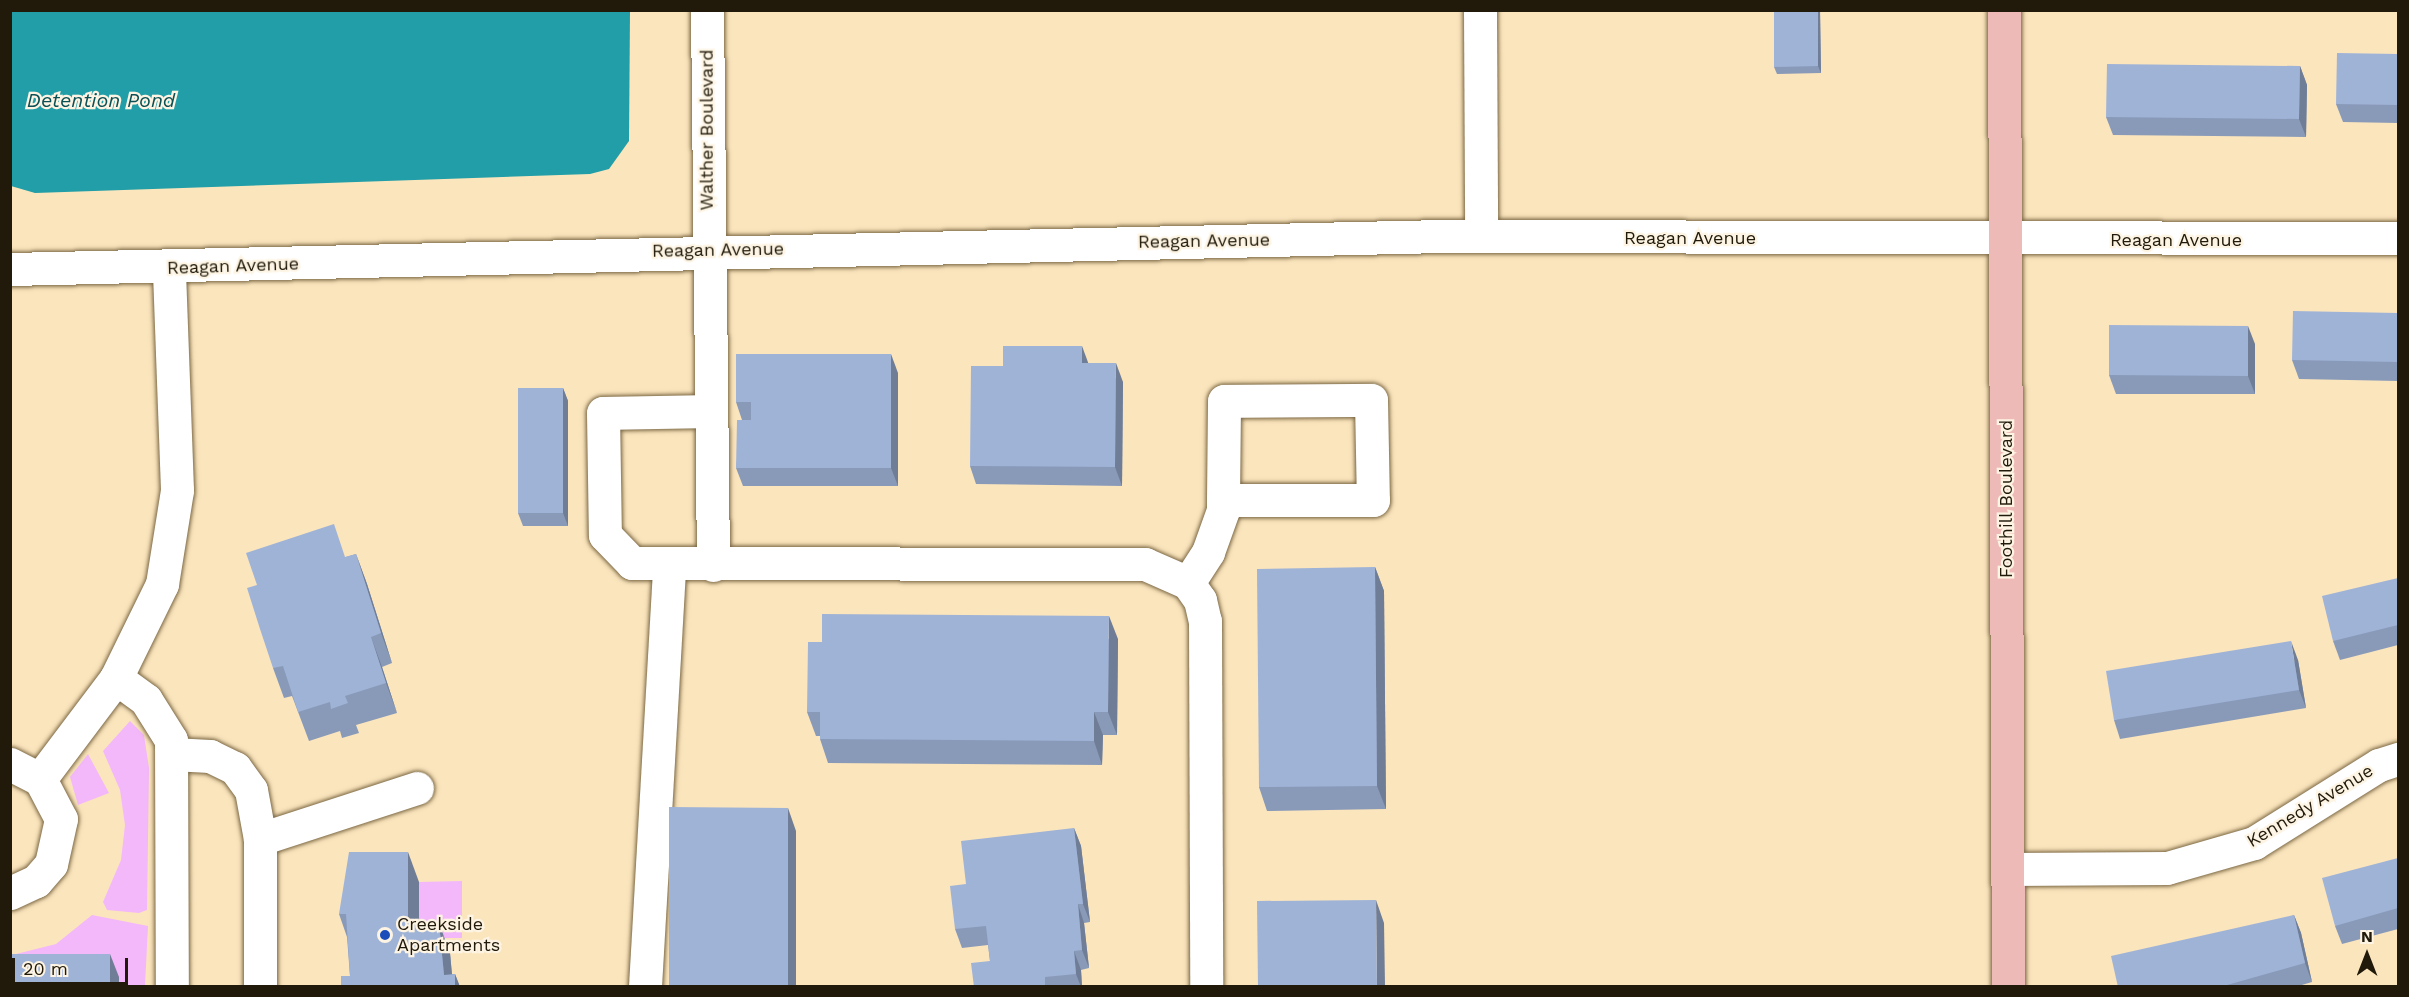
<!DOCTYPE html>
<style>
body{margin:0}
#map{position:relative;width:2409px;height:997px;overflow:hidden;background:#fbe5bd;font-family:"Work Sans",sans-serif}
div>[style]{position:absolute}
.green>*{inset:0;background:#f3b8fa}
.water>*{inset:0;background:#219ea7}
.roads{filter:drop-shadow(0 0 2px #7a6743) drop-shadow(0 0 2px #7a6743)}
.minor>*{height:33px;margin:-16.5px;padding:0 16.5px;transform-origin:16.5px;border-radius:16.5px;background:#fff}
.major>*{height:33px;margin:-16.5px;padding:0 16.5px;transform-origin:16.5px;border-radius:16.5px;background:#eebab8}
.wall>*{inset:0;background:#899ab9}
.shaded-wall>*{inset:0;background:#6f7d96}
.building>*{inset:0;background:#9fb3d7}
.dots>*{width:16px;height:16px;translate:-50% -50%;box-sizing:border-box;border:3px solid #fdf4e4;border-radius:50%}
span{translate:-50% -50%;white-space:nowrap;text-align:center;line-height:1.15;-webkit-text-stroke:4.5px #fdf4e4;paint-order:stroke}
.street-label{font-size:18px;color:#211a0b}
.poi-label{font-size:18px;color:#211a0b}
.left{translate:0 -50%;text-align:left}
.water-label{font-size:20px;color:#0b5055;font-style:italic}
.frame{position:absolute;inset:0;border:12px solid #211a0b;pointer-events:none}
.north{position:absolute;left:2337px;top:925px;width:60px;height:60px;-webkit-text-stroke:4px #fdf4e4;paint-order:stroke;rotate:0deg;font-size:16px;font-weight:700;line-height:24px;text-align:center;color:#211a0b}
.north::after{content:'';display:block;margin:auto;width:21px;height:27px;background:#211a0b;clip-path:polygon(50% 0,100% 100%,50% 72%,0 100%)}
.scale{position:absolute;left:12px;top:958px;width:116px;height:27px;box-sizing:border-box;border:3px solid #211a0b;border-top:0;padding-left:8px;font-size:18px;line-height:21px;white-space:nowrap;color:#211a0b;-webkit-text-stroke:4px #fdf4e4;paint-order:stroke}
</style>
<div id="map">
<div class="green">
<div style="clip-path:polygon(130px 721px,144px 735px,149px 768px,147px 910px,139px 913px,107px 910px,103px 902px,121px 860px,125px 825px,120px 790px,103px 751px)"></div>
<div style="clip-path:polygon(88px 754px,109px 793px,78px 805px,70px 777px)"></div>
<div style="clip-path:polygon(462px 881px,462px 938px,419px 938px,419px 882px)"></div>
<div style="clip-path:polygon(92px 915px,148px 926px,145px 986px,119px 986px,16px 954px,56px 944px)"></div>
</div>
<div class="water">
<div style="clip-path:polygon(10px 11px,630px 11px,629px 141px,609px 169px,590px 174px,35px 193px,11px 186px)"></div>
</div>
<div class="roads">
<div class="minor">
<div style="left:707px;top:10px;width:555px;rotate:89.38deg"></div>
<div style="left:1480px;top:10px;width:226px;rotate:89.7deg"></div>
<div style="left:10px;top:269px;width:1433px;rotate:-1.32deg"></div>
<div style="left:1443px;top:236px;width:955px;rotate:0.12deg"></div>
<div style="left:710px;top:411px;width:107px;rotate:178.9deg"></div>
<div style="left:603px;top:413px;width:122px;rotate:89.1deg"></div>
<div style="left:605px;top:535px;width:39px;rotate:46deg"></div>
<div style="left:632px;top:563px;width:513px;rotate:0.11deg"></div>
<div style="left:1145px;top:564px;width:47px;rotate:23.8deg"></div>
<div style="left:1188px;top:583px;width:21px;rotate:55deg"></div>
<div style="left:1200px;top:600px;width:22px;rotate:77deg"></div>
<div style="left:1205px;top:621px;width:365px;rotate:89.8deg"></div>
<div style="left:1188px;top:583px;width:37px;rotate:-57deg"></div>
<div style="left:1208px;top:552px;width:45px;rotate:-70.3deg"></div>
<div style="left:1223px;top:510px;width:10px;rotate:-90deg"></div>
<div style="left:1223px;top:500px;width:99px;rotate:-89.4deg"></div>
<div style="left:1224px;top:401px;width:147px;rotate:-0.4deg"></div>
<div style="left:1371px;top:400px;width:100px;rotate:88.9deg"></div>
<div style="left:1373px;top:500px;width:150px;rotate:180deg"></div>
<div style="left:116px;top:678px;width:37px;rotate:36deg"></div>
<div style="left:146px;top:700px;width:47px;rotate:58deg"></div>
<div style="left:171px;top:740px;width:246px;rotate:89.8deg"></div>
<div style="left:172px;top:754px;width:38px;rotate:3deg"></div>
<div style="left:210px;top:756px;width:28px;rotate:26deg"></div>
<div style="left:235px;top:768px;width:27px;rotate:54deg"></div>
<div style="left:251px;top:790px;width:50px;rotate:79.6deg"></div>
<div style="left:260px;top:839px;width:147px;rotate:90deg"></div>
<div style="left:10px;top:764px;width:34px;rotate:27deg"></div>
<div style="left:40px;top:779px;width:45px;rotate:62.3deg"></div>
<div style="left:61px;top:819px;width:46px;rotate:102.5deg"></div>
<div style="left:51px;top:864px;width:23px;rotate:131deg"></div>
<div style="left:36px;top:881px;width:29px;rotate:155deg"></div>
<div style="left:40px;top:779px;width:126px;rotate:-53deg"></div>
<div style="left:116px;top:678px;width:105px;rotate:-63.9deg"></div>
<div style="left:162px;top:584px;width:95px;rotate:-80.9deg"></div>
<div style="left:177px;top:490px;width:222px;rotate:-92.1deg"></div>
<div style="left:260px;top:839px;width:165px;rotate:-18deg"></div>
<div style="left:2008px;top:869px;width:159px;rotate:-0.4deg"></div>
<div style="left:2167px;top:868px;width:91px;rotate:-16deg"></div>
<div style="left:2254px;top:843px;width:147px;rotate:-32deg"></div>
<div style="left:2379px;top:765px;width:20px;rotate:-18deg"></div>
<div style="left:645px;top:986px;width:423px;rotate:-86.7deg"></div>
</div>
<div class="major">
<div style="left:2004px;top:10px;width:976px;rotate:89.77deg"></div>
</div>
</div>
<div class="wall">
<div style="clip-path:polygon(1774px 10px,1820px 10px,1821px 73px,1777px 74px,1774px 67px)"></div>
<div style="clip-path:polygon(2398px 54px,2398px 123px,2343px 122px,2336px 104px)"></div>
<div style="clip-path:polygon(2300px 66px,2307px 85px,2306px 137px,2113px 135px,2106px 117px)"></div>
<div style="clip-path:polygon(2398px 313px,2398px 381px,2299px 379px,2292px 360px)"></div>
<div style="clip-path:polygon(2255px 344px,2255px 394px,2116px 394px,2109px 375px)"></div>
<div style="clip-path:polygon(1088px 363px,1123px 382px,1122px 486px,976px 484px,970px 466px,1003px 366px)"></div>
<div style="clip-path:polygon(898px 373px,898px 486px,743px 486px,736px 468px,742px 420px,736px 402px)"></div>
<div style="clip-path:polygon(563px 388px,568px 401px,568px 526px,523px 526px,518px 513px)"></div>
<div style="clip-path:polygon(356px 554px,367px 584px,392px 663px,382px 667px,397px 713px,356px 725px,359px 733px,342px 738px,340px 731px,309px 741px,292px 696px,284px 698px,273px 668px,346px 557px)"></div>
<div style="clip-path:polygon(1375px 567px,1384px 591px,1386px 809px,1267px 811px,1259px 787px)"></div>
<div style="clip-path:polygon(2398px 578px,2398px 645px,2340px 660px,2333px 641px)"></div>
<div style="clip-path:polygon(1118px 639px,1117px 735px,1103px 735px,1102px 765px,828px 763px,820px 739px,820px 736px,816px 736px,807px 712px,822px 642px)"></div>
<div style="clip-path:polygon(2298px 660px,2306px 708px,2120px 739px,2114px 720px)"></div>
<div style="clip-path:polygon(1074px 828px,1081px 846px,1090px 922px,1084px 923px,1089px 968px,1081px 970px,1082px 987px,974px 987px,990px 961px,988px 945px,962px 948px,955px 929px,966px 884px)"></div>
<div style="clip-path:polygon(2398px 858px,2398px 929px,2342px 944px,2335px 926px)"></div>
<div style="clip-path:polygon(419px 882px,419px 923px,450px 953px,452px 974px,455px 974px,460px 987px,341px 987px,350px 976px,347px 937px,339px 914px)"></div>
<div style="clip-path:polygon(2294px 915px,2301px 933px,2312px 982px,2295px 987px,2118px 987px)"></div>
</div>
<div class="shaded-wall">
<div style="clip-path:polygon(1818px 10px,1820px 10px,1821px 73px,1818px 66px)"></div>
<div style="clip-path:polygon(2300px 66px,2307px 85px,2306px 137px,2299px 119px)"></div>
<div style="clip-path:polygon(2248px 326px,2255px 344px,2255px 394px,2248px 376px)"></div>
<div style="clip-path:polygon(1082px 346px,1089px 365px,1082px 363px)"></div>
<div style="clip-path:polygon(891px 354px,898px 373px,898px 486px,891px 468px)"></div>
<div style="clip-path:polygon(1116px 363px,1123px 382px,1122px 486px,1115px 467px)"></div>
<div style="clip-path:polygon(563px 388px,568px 401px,568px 526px,563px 513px)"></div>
<div style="clip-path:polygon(356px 554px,367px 584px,392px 663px,381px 633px)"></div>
<div style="clip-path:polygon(1375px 567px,1384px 591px,1386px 809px,1377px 786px)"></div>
<div style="clip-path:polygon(1109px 616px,1118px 639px,1117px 735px,1108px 712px)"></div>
<div style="clip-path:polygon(371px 637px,382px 667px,397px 713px,386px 683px)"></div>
<div style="clip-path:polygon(2291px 641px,2298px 660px,2306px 708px,2299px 690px)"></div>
<div style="clip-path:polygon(1094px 712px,1103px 735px,1102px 765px,1094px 741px)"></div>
<div style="clip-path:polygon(788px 808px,796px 831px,796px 987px,788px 987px)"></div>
<div style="clip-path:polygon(1074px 828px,1081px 846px,1090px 922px,1083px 904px)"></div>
<div style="clip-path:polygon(408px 852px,419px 882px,419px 953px,408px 923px)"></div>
<div style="clip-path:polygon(1376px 900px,1384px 923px,1385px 987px,1377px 987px)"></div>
<div style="clip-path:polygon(1078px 904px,1084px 923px,1089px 968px,1082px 950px)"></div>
<div style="clip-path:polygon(2294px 915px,2301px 933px,2312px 982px,2305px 963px)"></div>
<div style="clip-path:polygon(439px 923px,450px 953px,453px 987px,444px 975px)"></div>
<div style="clip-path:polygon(1074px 951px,1081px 970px,1082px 987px,1081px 987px,1076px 974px)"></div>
<div style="clip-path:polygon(110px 954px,119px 977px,119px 987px,110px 987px)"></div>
<div style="clip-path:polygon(455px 974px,460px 987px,455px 987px)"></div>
</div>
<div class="building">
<div style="clip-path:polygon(1774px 10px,1818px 10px,1818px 66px,1774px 67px)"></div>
<div style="clip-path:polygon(2337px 53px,2398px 54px,2398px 105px,2336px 104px)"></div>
<div style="clip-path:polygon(2107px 64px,2300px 66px,2299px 119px,2106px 117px)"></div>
<div style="clip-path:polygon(2293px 311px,2398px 313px,2398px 362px,2292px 360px)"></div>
<div style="clip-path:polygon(2109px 325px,2248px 326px,2248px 376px,2109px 375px)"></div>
<div style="clip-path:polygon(1003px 346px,1082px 346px,1082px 363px,1116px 363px,1115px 467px,970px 466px,971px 366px,1003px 366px)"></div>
<div style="clip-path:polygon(736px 354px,891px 354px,891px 468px,736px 468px,737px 420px,751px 420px,751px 402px,736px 402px)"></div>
<div style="clip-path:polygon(518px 388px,563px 388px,563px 513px,518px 513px)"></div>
<div style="clip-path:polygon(334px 524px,345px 557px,356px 554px,381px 633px,371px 637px,386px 683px,345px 696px,348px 703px,331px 709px,330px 702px,298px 712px,283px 666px,273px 668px,260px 629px,247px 588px,257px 585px,246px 553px)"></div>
<div style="clip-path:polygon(1375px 567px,1377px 786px,1259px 787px,1257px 569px)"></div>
<div style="clip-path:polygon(2398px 578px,2398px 625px,2333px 641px,2322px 596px)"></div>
<div style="clip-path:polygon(822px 614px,1109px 616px,1108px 712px,1094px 712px,1094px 741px,820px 739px,820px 712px,807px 712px,808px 642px,822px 642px)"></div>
<div style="clip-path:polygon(2291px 641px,2299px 690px,2114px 720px,2106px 671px)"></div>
<div style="clip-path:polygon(669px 807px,788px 808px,788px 987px,669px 987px)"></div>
<div style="clip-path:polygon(1074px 828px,1083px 904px,1078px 904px,1082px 950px,1074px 951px,1076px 974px,1045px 977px,1045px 987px,974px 987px,971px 963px,990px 961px,986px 926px,955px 929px,950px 886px,966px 884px,961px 841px)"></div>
<div style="clip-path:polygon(349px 852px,408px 852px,408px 923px,439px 923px,444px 975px,455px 974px,455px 987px,341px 987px,341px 976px,350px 976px,346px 914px,339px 914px)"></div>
<div style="clip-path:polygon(2398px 858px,2398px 908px,2335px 926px,2322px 878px)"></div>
<div style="clip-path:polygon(1376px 900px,1377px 987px,1258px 987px,1257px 901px)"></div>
<div style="clip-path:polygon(2294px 915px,2305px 963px,2220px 987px,2118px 987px,2111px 956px)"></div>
<div style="clip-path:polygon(10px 954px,110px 954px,110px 987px,10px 987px)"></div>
</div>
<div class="dots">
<div style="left:385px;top:935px;background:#1a4dba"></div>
</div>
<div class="street-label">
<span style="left:707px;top:130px;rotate:-90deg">Walther Boulevard</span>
<span style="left:1690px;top:238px">Reagan Avenue</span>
<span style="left:2176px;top:240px">Reagan Avenue</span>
<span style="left:1204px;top:241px;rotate:-1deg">Reagan Avenue</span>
<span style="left:718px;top:250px;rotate:-1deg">Reagan Avenue</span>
<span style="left:233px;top:266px;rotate:-2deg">Reagan Avenue</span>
<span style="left:2006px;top:499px;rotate:-90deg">Foothill Boulevard</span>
<span style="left:2310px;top:806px;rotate:-31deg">Kennedy Avenue</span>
</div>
<div class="poi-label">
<span class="left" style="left:397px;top:935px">Creekside<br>Apartments</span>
</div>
<div class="water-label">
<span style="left:101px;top:100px">Detention Pond</span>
</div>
<div class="frame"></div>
<div class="north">N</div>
<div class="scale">20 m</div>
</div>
